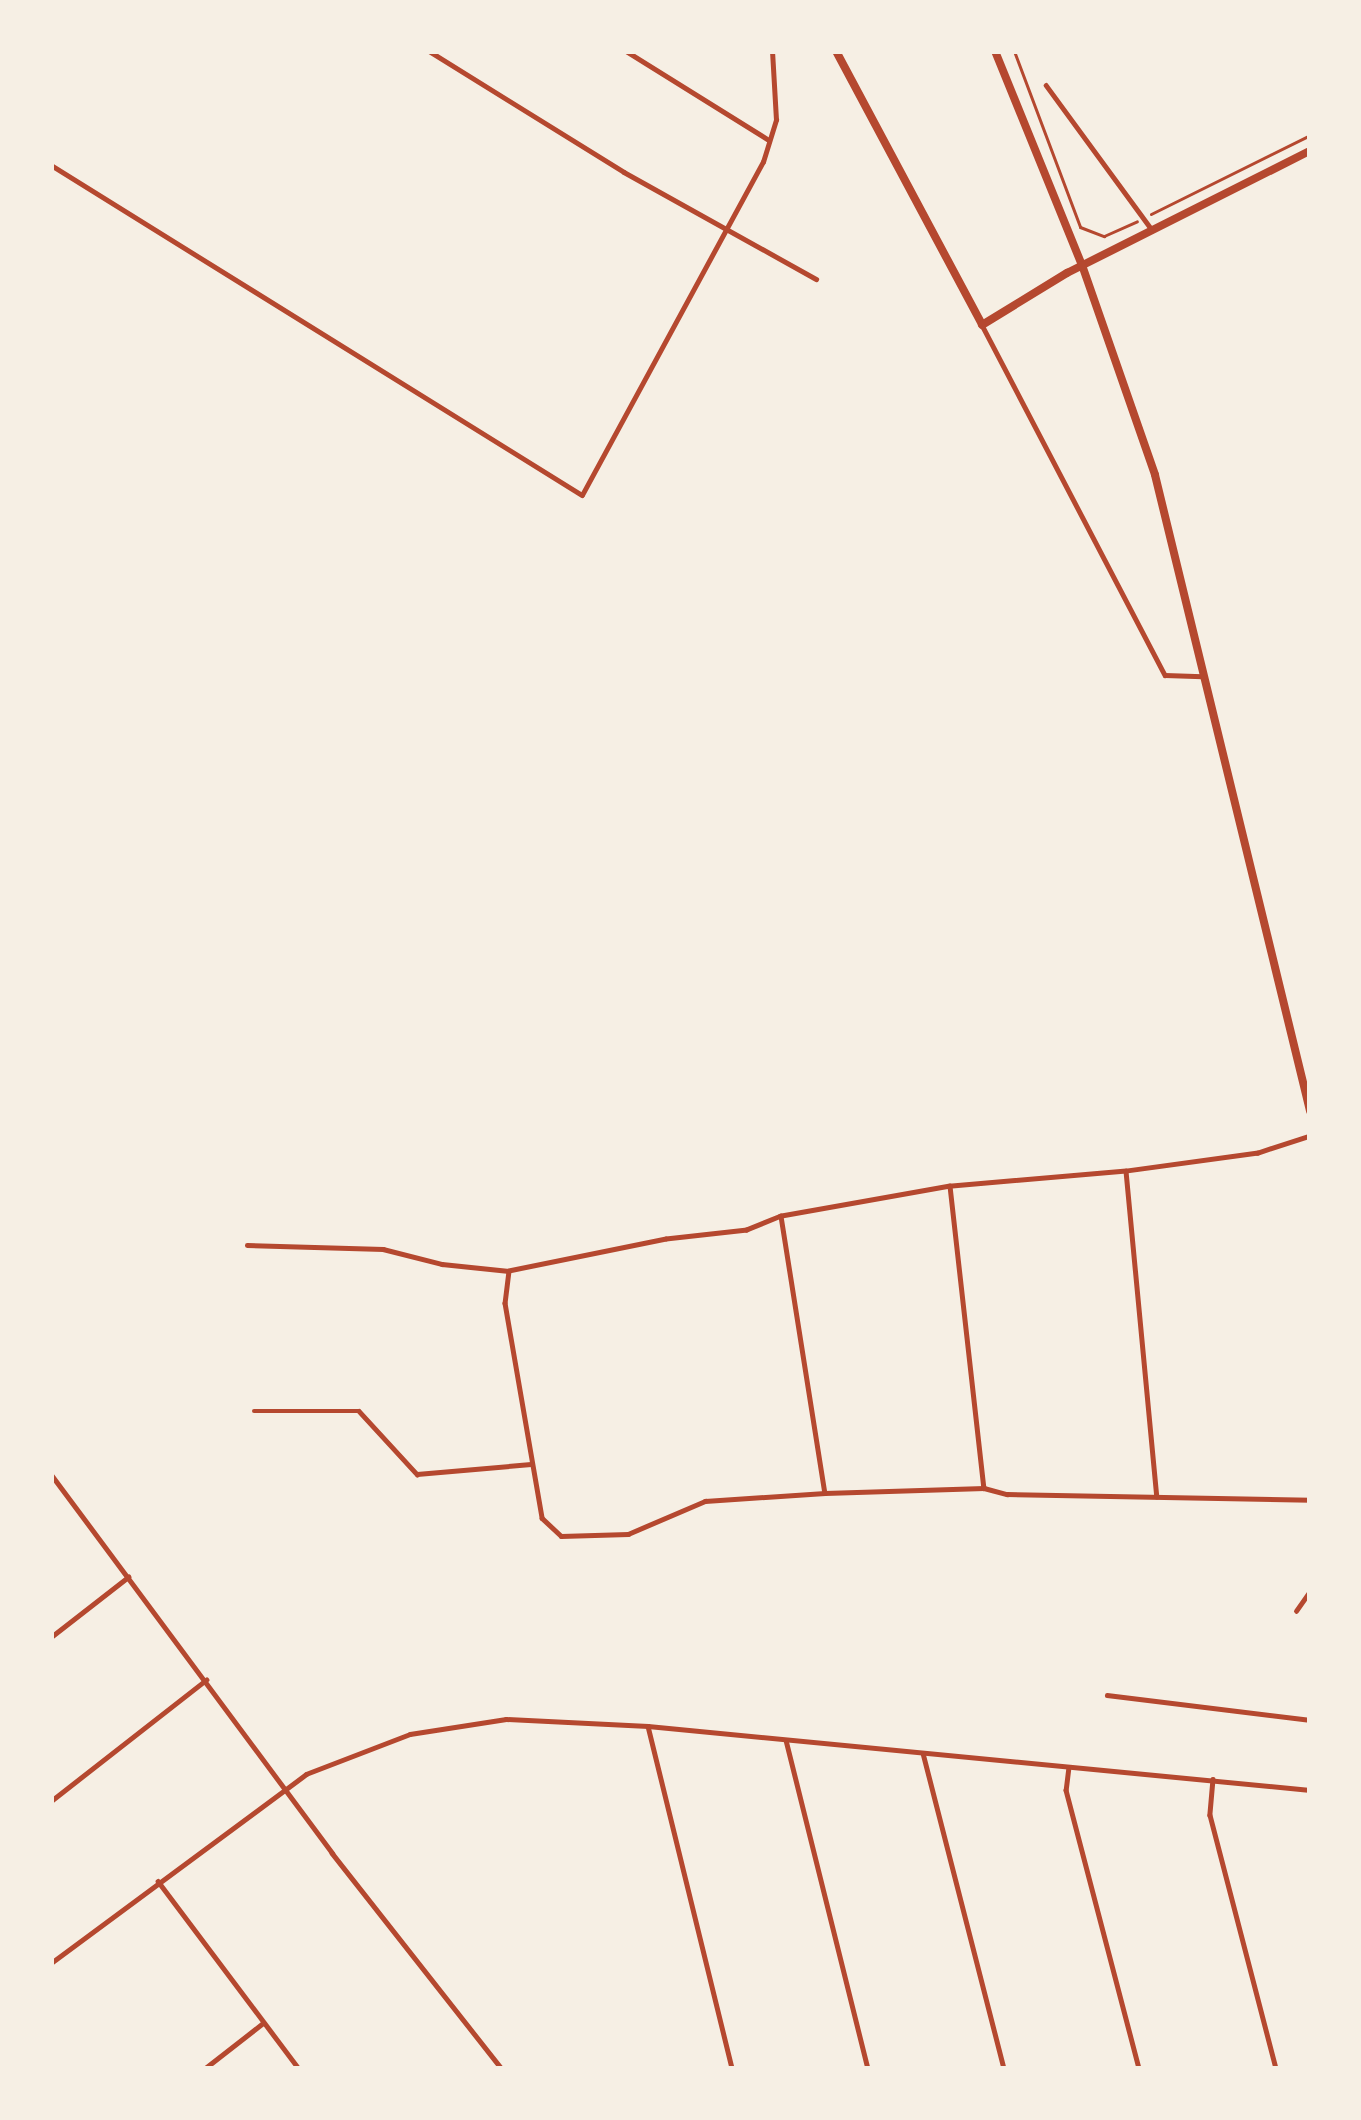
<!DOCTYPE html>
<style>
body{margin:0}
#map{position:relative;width:1361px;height:2120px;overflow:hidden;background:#f6efe4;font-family:"Exo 2",sans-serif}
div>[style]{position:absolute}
.path>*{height:3px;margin:-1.5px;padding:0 1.5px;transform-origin:1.5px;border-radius:1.5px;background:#b5482f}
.minor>*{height:4.5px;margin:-2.25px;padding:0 2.25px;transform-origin:2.25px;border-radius:2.25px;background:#b5482f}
.secondary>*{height:8px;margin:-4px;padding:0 4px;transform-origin:4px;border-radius:4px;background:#b5482f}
span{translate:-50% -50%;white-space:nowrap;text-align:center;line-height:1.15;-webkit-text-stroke:9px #f6efe4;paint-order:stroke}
.frame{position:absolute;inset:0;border:54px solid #f6efe4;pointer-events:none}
</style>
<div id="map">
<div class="path">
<div style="left:1014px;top:51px;width:188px;rotate:69.4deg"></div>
<div style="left:1080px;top:227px;width:26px;rotate:21deg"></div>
<div style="left:1104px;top:236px;width:36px;rotate:-24deg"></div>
<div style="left:1151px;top:214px;width:178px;rotate:-26.4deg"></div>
</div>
<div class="minor">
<div style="left:429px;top:51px;width:229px;rotate:31.8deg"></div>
<div style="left:624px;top:172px;width:220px;rotate:29.1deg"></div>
<div style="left:626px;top:51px;width:168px;rotate:31.9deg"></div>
<div style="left:1046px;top:85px;width:180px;rotate:53.8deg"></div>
<div style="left:51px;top:165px;width:625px;rotate:31.86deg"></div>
<div style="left:582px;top:495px;width:379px;rotate:-61.5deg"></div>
<div style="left:763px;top:162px;width:44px;rotate:-72.8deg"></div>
<div style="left:776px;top:120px;width:69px;rotate:-93.3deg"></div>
<div style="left:982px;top:325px;width:395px;rotate:62.4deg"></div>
<div style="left:1165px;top:675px;width:37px;rotate:2deg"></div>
<div style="left:1310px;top:1136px;width:55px;rotate:161.9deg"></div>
<div style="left:1258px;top:1153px;width:133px;rotate:172.2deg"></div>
<div style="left:1126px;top:1171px;width:177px;rotate:175.1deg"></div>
<div style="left:950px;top:1186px;width:172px;rotate:169.9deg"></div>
<div style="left:781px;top:1216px;width:37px;rotate:158deg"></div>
<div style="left:747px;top:1230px;width:81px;rotate:173.7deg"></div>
<div style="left:666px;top:1239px;width:160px;rotate:168.5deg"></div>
<div style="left:509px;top:1271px;width:32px;rotate:97deg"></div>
<div style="left:505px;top:1303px;width:218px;rotate:80.2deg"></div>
<div style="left:542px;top:1518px;width:26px;rotate:43deg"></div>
<div style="left:561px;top:1536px;width:67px;rotate:-1.7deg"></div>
<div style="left:628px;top:1534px;width:84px;rotate:-23.2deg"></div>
<div style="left:705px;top:1501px;width:120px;rotate:-3.8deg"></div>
<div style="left:825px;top:1493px;width:159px;rotate:-1.8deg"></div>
<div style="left:984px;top:1488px;width:24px;rotate:15deg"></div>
<div style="left:1007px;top:1494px;width:303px;rotate:1.1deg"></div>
<div style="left:1126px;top:1171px;width:327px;rotate:84.6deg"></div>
<div style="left:950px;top:1186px;width:304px;rotate:83.6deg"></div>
<div style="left:781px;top:1216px;width:280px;rotate:81deg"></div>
<div style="left:247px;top:1245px;width:136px;rotate:1.7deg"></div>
<div style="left:383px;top:1249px;width:61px;rotate:14.3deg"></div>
<div style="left:442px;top:1264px;width:67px;rotate:6deg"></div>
<div style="left:254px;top:1411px;width:105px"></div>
<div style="left:359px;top:1411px;width:86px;rotate:47.4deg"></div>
<div style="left:417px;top:1474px;width:114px;rotate:-5deg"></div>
<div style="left:51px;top:1474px;width:472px;rotate:53.4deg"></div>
<div style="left:332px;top:1853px;width:275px;rotate:51.8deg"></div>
<div style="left:1296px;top:1611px;width:24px;rotate:-55deg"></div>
<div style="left:51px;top:1637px;width:98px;rotate:-37.9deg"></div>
<div style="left:1107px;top:1695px;width:205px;rotate:7deg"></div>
<div style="left:648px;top:1726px;width:353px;rotate:76.2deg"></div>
<div style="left:786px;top:1740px;width:339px;rotate:76deg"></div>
<div style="left:923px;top:1753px;width:326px;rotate:75.6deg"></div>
<div style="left:1069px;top:1767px;width:23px;rotate:97deg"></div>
<div style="left:1066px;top:1790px;width:288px;rotate:75.3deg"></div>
<div style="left:1213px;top:1779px;width:36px;rotate:95deg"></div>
<div style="left:1210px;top:1815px;width:262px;rotate:75.4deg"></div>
<div style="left:51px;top:1801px;width:197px;rotate:-38deg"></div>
<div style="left:158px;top:1881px;width:235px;rotate:53.1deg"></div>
<div style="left:51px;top:1963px;width:317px;rotate:-36.5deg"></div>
<div style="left:306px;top:1774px;width:111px;rotate:-21deg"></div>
<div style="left:410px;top:1734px;width:97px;rotate:-8.9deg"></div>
<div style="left:506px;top:1719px;width:142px;rotate:2.8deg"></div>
<div style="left:648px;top:1726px;width:665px;rotate:5.52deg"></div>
<div style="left:204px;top:2069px;width:75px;rotate:-37.9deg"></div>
</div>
<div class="secondary">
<div style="left:836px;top:51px;width:310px;rotate:61.9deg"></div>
<div style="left:982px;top:325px;width:100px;rotate:-31.5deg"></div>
<div style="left:1067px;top:273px;width:272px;rotate:-26.7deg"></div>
<div style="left:995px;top:51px;width:231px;rotate:67.9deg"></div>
<div style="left:1082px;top:265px;width:222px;rotate:70.8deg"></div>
<div style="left:1155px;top:475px;width:655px;rotate:76.3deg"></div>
</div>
<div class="frame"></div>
</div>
